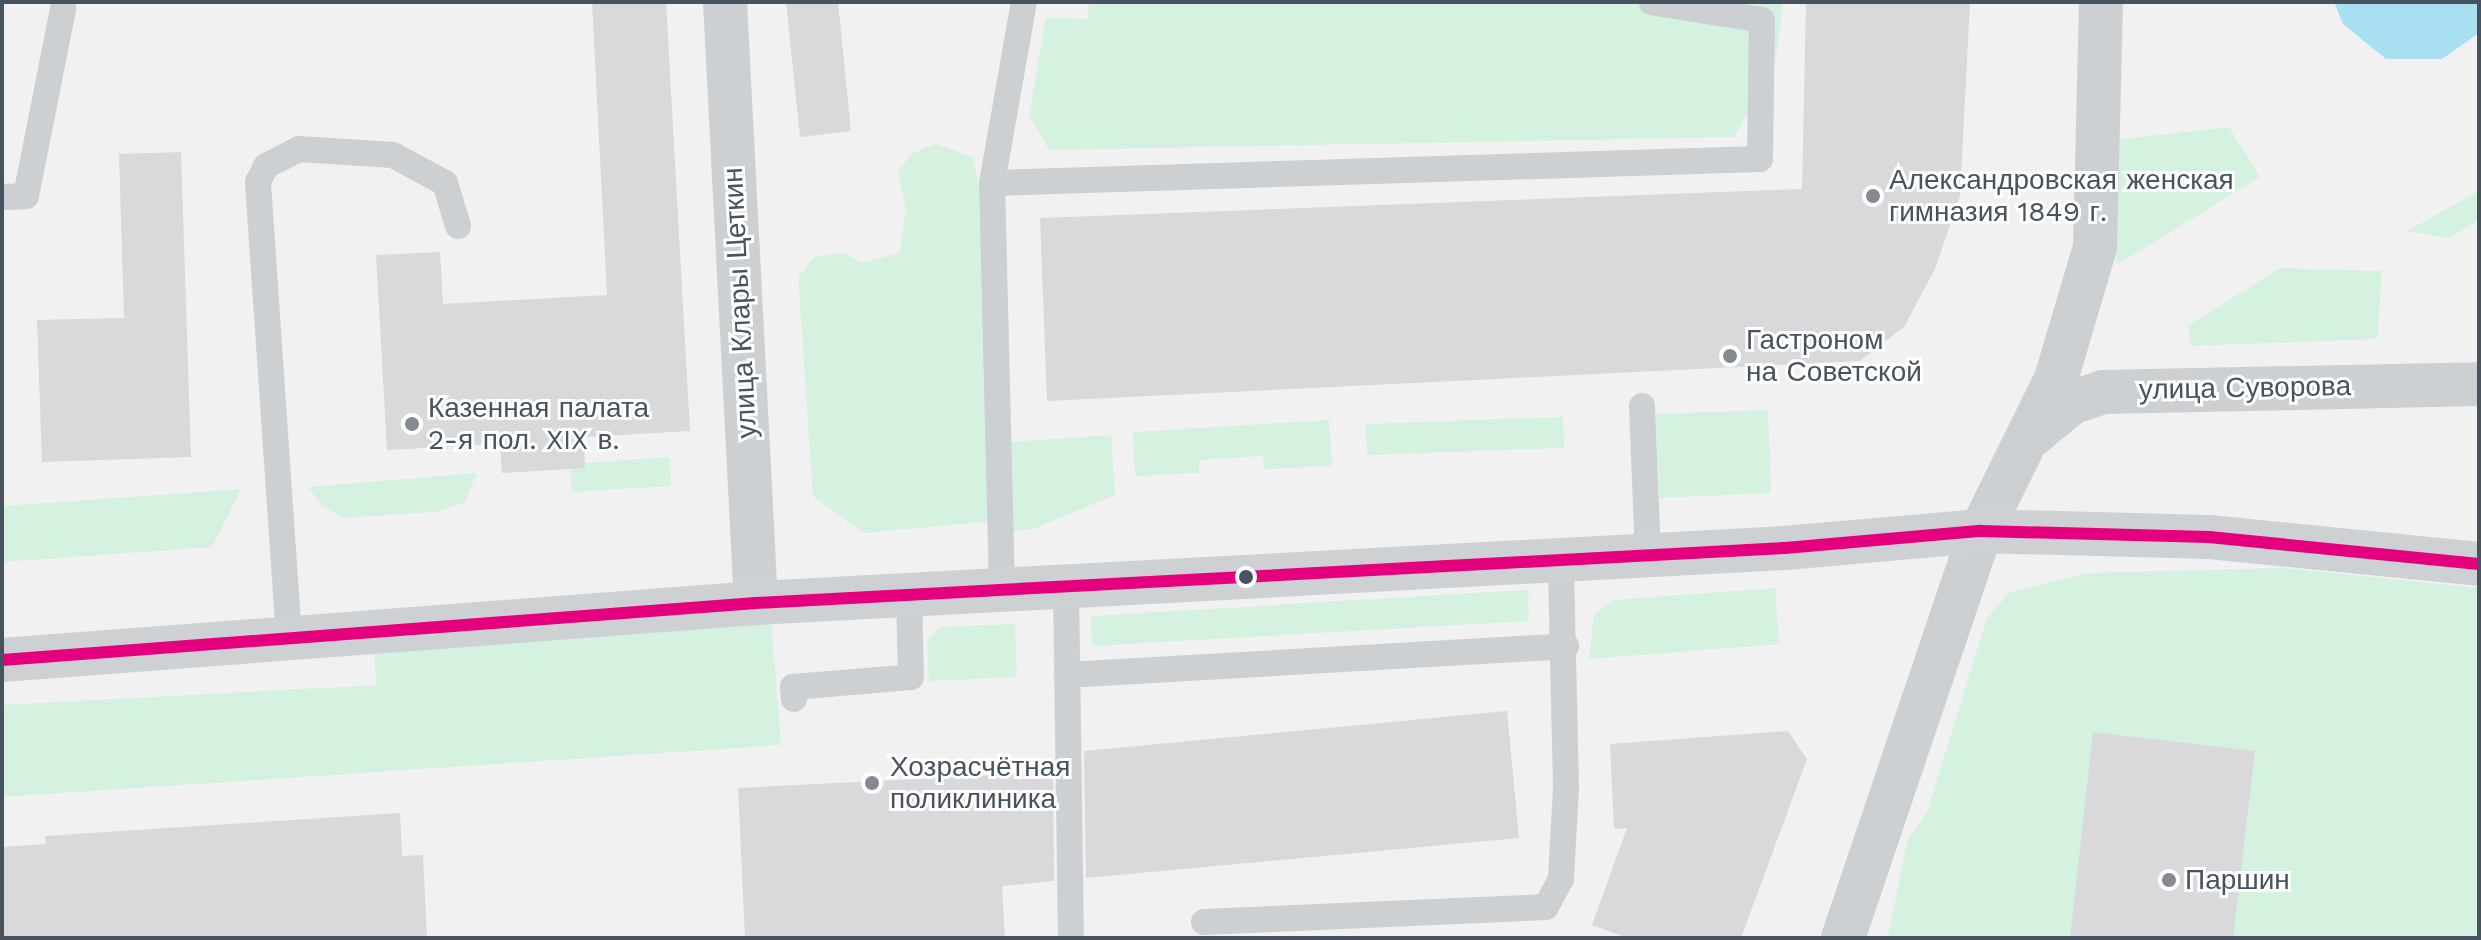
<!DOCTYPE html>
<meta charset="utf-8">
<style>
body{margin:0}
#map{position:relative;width:2481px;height:940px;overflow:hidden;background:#f2f1f1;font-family:"Work Sans",sans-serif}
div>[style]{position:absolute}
.green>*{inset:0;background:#d5f2e0}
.water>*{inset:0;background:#a8dff1}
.building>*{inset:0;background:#d9d9db}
.service>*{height:26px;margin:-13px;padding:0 13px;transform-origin:13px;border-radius:13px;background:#cdd0d2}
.minor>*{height:44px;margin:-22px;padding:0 22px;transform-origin:22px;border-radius:22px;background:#cdd0d2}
.tertiary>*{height:44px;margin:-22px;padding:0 22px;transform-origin:22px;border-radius:22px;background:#cdd0d2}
.secondary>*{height:44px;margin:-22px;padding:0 22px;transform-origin:22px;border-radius:22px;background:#ced1d4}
.bus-1>*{height:12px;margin:-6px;padding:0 6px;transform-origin:6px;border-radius:6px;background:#e5007d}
.dots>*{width:22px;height:22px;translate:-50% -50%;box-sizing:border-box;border:4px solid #fff;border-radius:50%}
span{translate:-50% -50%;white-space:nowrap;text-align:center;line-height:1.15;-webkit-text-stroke:6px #fff;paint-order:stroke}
.poi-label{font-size:28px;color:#47535f}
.left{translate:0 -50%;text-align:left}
.street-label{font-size:28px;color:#47535f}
.frame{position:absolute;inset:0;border:4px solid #47535f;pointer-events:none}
</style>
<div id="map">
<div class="green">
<div style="clip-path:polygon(1089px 2px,1783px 2px,1776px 60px,1734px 137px,1049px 150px,1029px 115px,1046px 18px,1088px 19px)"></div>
<div style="clip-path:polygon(2229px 127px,2260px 177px,2117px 265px,2113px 140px)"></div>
<div style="clip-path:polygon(936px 144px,973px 157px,988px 233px,994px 521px,863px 533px,813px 496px,798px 276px,815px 257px,844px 253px,863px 263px,900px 252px,906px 208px,898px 172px,912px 153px)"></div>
<div style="clip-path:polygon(2479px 191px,2479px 220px,2449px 238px,2407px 231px)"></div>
<div style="clip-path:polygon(2280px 268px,2382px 271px,2377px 339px,2191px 346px,2188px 326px)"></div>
<div style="clip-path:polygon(1768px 410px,1771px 493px,1659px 498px,1656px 414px)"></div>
<div style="clip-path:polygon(1563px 417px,1564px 448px,1367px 455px,1366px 424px)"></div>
<div style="clip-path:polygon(1329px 420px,1332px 466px,1264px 469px,1263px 456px,1199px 460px,1199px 473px,1135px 476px,1133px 432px)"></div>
<div style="clip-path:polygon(1111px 435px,1115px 495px,1033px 529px,1008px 532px,1009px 442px)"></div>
<div style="clip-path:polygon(670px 457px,671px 486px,572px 492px,570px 468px,584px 463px)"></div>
<div style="clip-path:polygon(477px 473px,465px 502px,435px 512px,344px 518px,322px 506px,308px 487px)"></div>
<div style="clip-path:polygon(241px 489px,212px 547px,2px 562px,2px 506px)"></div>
<div style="clip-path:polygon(2284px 568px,2479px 588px,2479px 938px,1888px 938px,1907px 841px,1927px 812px,1987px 618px,2009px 593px,2087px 573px)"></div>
<div style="clip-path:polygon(1775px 588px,1779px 644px,1589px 659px,1594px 614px,1614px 600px)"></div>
<div style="clip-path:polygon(1528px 590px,1529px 621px,1092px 646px,1091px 616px)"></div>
<div style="clip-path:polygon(771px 618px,781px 745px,2px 797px,2px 705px,376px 685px,374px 649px)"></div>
<div style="clip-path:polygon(1015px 624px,1017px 677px,929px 681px,927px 640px,940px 627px)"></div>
</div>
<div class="water">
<div style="clip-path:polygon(2334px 2px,2479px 2px,2479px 33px,2442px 59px,2386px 59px,2343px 24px)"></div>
</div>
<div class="building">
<div style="clip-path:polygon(592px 2px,666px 2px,690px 431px,584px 437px,585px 468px,502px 473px,500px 444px,387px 450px,376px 255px,440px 252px,443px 304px,607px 295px)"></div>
<div style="clip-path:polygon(786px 2px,838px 2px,851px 131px,800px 137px)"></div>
<div style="clip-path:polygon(1806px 2px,1970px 2px,1960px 196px,1935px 269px,1904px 327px,1860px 361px,1047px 401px,1040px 218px,1802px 189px)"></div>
<div style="clip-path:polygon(181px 152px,191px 457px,42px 462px,37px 320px,124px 318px,119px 154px)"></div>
<div style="clip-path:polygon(1507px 711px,1519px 838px,1086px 878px,1084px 751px)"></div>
<div style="clip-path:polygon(1788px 731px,1807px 759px,1741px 938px,1627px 938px,1592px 925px,1627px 828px,1614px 829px,1610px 744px)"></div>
<div style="clip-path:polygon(2093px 732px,2255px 751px,2233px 938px,2070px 938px)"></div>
<div style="clip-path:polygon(1053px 772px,1054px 881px,1002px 886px,1005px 938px,745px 938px,738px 788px)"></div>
<div style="clip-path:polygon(400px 813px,402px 856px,423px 855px,427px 938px,2px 938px,2px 847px,46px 844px,45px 836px)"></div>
</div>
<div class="service">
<div style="left:992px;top:183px;width:768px;rotate:-1.79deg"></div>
<div style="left:1760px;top:159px;width:139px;rotate:-89.2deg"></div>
<div style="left:1762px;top:20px;width:112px;rotate:-170.8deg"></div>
<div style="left:2px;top:197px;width:24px;rotate:-2deg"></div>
<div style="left:26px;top:196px;width:191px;rotate:-78.8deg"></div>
<div style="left:1642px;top:406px;width:150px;rotate:87.7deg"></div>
<div style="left:1066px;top:586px;width:352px;rotate:89.2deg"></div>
<div style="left:1002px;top:590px;width:407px;rotate:-91.4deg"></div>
<div style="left:992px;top:183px;width:184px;rotate:-80deg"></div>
<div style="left:289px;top:638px;width:457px;rotate:-93.9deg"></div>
<div style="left:258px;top:182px;width:18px;rotate:-63deg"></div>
<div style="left:266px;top:166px;width:37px;rotate:-27deg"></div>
<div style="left:299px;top:149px;width:94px;rotate:3.7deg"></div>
<div style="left:393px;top:155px;width:59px;rotate:28.3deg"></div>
<div style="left:445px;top:183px;width:45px;rotate:73.2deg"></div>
<div style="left:1067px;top:675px;width:500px;rotate:-3.3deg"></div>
<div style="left:794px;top:699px;width:12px;rotate:-95deg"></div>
<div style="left:793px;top:687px;width:118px;rotate:-4.8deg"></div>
<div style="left:911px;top:677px;width:81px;rotate:-91.4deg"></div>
<div style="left:1204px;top:922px;width:342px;rotate:-2.5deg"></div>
<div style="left:1546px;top:907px;width:32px;rotate:-62deg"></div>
<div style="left:1561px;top:879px;width:91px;rotate:-86.9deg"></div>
<div style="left:1566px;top:788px;width:227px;rotate:-91.3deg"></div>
</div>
<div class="minor">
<div style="left:725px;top:2px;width:602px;rotate:87.05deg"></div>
<div style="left:2031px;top:436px;width:52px;rotate:-39.5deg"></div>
<div style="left:2071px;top:403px;width:34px;rotate:-19deg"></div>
<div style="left:2103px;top:392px;width:376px;rotate:-1.2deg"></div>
<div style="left:1981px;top:531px;width:169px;rotate:-63.7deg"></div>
<div style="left:2056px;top:379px;width:138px;rotate:-73.5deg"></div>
<div style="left:2095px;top:247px;width:245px;rotate:-88.6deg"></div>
</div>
<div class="tertiary">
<div style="left:1843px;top:938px;width:430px;rotate:-71.3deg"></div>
</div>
<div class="secondary">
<div style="left:2px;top:660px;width:756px;rotate:-4.32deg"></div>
<div style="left:756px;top:603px;width:1030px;rotate:-3.06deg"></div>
<div style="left:1785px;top:548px;width:197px;rotate:-5deg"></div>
<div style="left:1981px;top:531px;width:228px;rotate:1.5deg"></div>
<div style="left:2209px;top:537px;width:271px;rotate:5.7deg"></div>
</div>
<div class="bus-1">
<div style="left:2px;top:660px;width:756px;rotate:-4.32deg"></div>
<div style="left:756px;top:603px;width:1030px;rotate:-3.06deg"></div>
<div style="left:1785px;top:548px;width:197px;rotate:-5deg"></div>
<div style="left:1981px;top:531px;width:228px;rotate:1.5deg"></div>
<div style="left:2209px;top:537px;width:271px;rotate:5.7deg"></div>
</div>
<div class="dots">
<div style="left:1873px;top:196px;background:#838a92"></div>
<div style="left:1730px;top:356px;background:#838a92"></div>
<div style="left:412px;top:424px;background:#838a92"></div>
<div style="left:1246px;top:577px;background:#47535f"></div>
<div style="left:872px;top:783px;background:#838a92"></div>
<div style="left:2169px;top:880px;background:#838a92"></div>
</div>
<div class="poi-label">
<span class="left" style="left:1889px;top:196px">Александровская женская<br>гимназия 1849 г.</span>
<span class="left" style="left:1746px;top:356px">Гастроном<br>на Советской</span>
<span class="left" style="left:428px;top:424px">Казенная палата<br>2-я пол. XIX в.</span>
<span class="left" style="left:890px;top:783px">Хозрасчётная<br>поликлиника</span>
<span class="left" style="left:2185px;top:880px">Паршин</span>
</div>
<div class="street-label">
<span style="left:740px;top:303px;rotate:-93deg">улица Клары Цеткин</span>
<span style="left:2245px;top:388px;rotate:-1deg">улица Суворова</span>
</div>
<div class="frame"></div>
</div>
